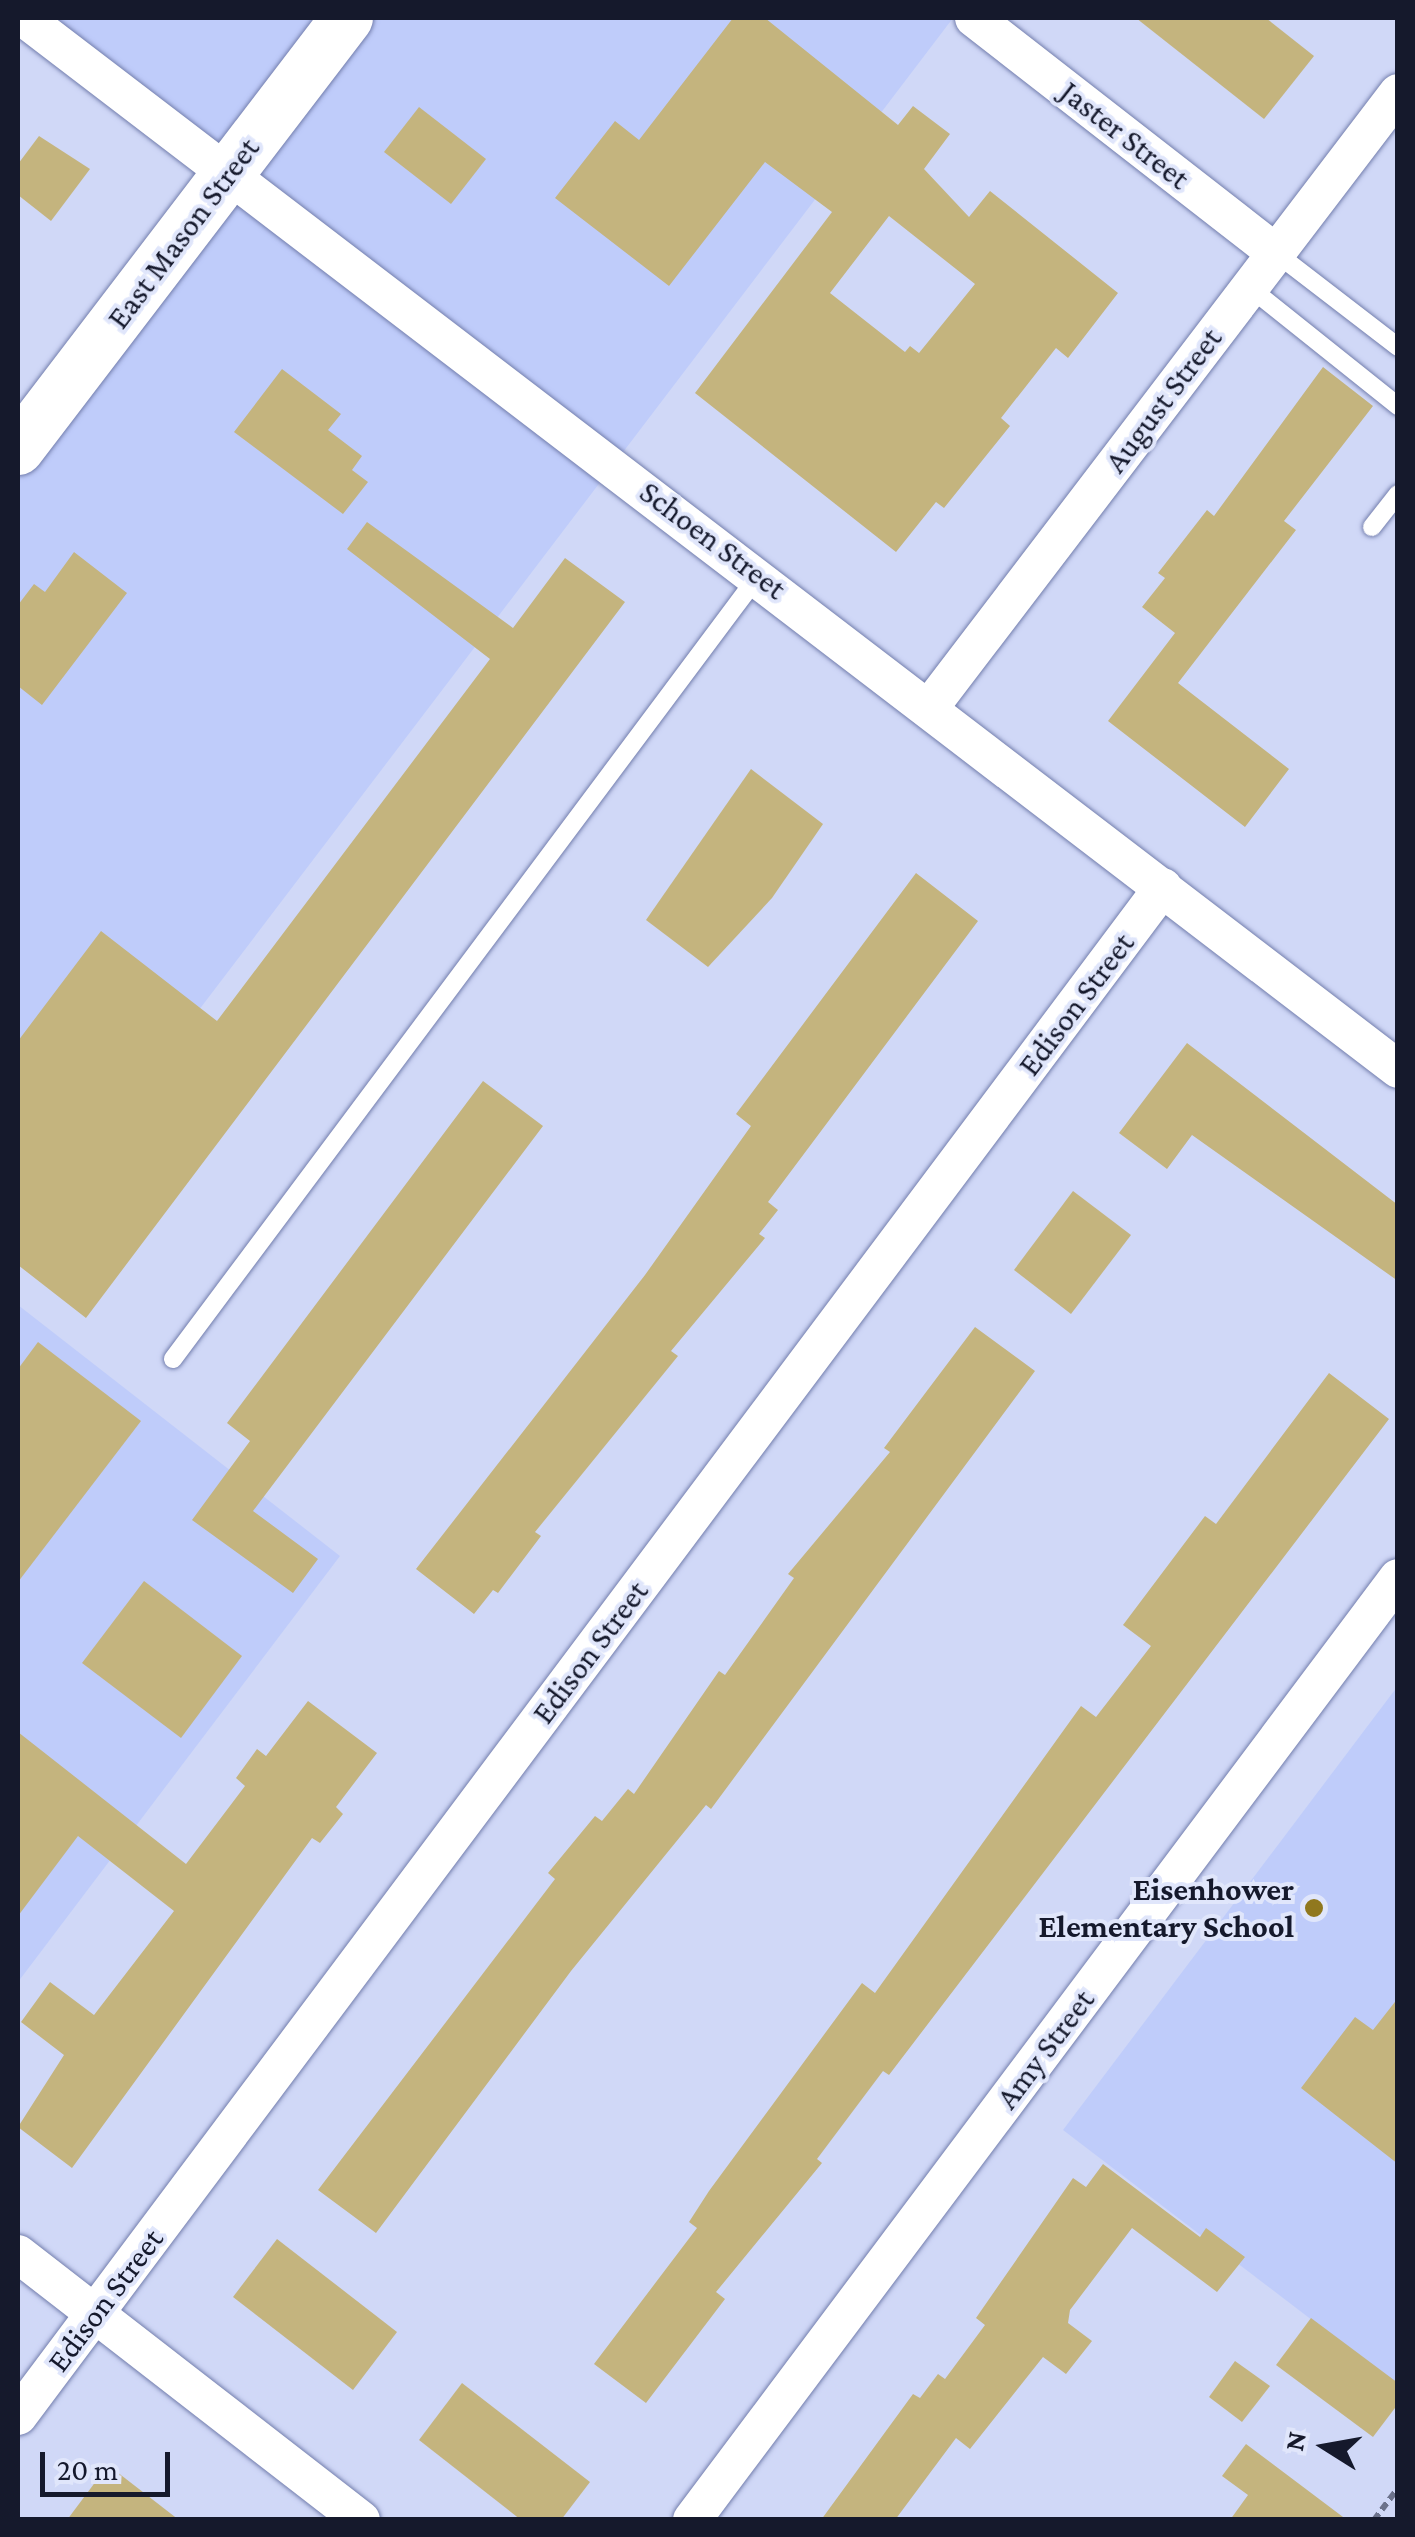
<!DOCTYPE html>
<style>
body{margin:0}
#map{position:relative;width:1415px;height:2537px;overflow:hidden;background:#d0d8f7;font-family:"Crimson Pro",serif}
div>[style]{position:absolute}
.built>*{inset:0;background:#bfccfa}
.building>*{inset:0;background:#c4b47e}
.path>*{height:6px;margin-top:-3px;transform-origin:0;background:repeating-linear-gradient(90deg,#6c728b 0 8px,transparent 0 13px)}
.roads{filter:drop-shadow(0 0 2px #737ead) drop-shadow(0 0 2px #737ead)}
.service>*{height:18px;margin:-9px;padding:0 9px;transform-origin:9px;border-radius:9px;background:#fff}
.minor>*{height:38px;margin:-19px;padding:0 19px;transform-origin:19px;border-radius:19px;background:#fff}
.secondary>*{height:52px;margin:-26px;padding:0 26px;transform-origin:26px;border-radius:26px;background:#fff}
.dots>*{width:28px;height:28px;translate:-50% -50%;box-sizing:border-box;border:5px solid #e0e6fb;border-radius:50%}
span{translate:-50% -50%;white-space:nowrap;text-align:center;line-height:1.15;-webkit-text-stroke:8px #e0e6fb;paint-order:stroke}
.street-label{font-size:32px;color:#15192c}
.poi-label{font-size:32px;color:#15192c;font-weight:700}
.right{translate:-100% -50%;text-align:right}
.frame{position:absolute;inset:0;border:20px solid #15192c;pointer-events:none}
.north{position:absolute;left:1275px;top:2397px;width:100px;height:100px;-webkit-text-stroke:8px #e0e6fb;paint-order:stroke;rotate:281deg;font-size:28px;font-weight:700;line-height:40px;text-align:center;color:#15192c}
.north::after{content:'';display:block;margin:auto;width:35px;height:45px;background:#15192c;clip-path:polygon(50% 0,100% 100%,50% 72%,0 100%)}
.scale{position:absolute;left:40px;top:2452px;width:130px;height:45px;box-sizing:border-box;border:5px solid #15192c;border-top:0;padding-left:12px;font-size:30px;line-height:35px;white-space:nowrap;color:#15192c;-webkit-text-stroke:8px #e0e6fb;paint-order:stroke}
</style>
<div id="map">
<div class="built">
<div style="clip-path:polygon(24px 18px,953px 18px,18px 1248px,18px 449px,231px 170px)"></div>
<div style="clip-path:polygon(18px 1305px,340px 1556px,18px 1982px)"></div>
<div style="clip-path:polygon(1397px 1687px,1397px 2385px,1063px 2130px)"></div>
</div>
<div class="building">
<div style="clip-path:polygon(evenodd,733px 18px,765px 18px,898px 125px,913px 106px,950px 134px,924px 169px,969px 217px,990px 191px,1118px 293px,1068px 358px,1056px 348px,1001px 418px,1010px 426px,944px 508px,936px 502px,896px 552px,695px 393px,832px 212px,765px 162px,669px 286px,555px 198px,615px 121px,639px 140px,733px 18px,889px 216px,975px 284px,919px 353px,910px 346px,905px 352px,830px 293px,889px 216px)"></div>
<div style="clip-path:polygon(1136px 18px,1266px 18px,1314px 56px,1264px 119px)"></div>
<div style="clip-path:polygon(419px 107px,486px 159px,451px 204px,384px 152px)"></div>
<div style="clip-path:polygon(39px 136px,90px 169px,51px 221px,18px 195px,18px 164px)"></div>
<div style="clip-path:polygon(1323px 367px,1373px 406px,1284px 521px,1296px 530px,1178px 683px,1289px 769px,1245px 827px,1108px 721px,1175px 633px,1142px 607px,1165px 578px,1158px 573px,1207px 510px,1214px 516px)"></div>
<div style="clip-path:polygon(282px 369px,341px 414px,328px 430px,362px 456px,352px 470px,368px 482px,343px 514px,234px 432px)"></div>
<div style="clip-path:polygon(367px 522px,513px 628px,565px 558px,625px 602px,86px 1318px,18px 1265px,18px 1041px,101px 931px,217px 1021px,490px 659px,347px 549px)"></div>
<div style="clip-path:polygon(74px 552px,127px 593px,42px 705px,18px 686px,18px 605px,34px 584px,45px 592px)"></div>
<div style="clip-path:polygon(751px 769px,823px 824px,772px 898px,708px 967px,646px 920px)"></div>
<div style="clip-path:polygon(916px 873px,978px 921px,768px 1202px,778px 1210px,759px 1234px,765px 1238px,671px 1351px,678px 1356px,535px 1532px,541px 1536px,498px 1593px,493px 1590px,474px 1614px,416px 1569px,645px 1275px,751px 1126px,736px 1114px)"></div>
<div style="clip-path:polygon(1187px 1043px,1398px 1205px,1398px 1281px,1192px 1135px,1167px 1169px,1119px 1133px)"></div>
<div style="clip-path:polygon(483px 1081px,543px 1126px,253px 1511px,318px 1559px,293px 1593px,192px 1520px,250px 1441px,227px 1423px)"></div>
<div style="clip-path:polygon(1073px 1191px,1131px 1235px,1071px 1314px,1014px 1270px)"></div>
<div style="clip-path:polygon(975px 1327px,1035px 1371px,711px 1809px,706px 1805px,571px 1971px,376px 2233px,318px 2190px,555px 1879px,548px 1873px,595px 1816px,602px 1821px,628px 1789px,634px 1794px,719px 1671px,725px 1675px,794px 1578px,788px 1574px,890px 1452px,884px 1448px)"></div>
<div style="clip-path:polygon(38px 1342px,141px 1421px,18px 1582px,18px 1369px)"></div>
<div style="clip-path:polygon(1329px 1373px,1389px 1419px,889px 2075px,883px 2071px,817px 2159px,822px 2163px,716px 2292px,725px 2299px,646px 2403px,594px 2364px,697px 2228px,689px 2222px,709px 2191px,862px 1983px,875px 1993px,1081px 1706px,1096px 1717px,1151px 1646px,1123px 1625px,1205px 1516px,1216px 1524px)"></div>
<div style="clip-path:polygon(144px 1581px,242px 1656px,181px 1738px,82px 1663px)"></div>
<div style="clip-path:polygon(308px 1701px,377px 1753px,336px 1807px,343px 1814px,320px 1843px,312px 1838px,72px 2168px,18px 2127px,64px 2055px,21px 2022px,50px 1982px,94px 2015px,174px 1911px,78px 1836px,18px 1916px,18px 1732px,186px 1864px,245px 1786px,236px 1778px,257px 1749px,266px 1756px)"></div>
<div style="clip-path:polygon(1398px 1998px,1398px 2164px,1301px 2088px,1355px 2017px,1373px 2030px)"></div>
<div style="clip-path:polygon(1103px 2164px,1200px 2237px,1206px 2228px,1245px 2257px,1217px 2292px,1132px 2228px,1070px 2310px,1068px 2323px,1092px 2341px,1066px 2374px,1043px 2357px,970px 2449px,956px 2438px,895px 2520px,821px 2520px,913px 2394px,920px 2398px,938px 2374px,945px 2379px,985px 2325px,976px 2318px,1073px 2178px,1086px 2187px)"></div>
<div style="clip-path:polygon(277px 2239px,397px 2332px,353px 2390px,233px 2297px)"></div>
<div style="clip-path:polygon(1311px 2318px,1398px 2383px,1398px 2404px,1373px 2437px,1276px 2365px)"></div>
<div style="clip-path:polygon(1235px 2361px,1270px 2386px,1242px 2422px,1209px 2397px)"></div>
<div style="clip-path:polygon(462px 2383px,590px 2482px,561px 2520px,521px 2520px,419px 2440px)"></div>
<div style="clip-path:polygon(1246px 2444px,1347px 2520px,1230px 2520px,1248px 2495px,1222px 2476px)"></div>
<div style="clip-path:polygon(108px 2465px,179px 2520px,67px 2520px)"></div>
</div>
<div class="path">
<div style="left:1374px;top:2520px;width:40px;rotate:-53deg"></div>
</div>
<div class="roads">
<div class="service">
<div style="left:1276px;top:253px;width:154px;rotate:37.6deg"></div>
<div style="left:1249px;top:287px;width:191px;rotate:38.6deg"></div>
<div style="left:1372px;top:527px;width:42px;rotate:-51.8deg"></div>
<div style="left:173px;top:1359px;width:977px;rotate:-53.24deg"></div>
</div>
<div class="minor">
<div style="left:24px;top:18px;width:1730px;rotate:37.41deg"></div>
<div style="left:974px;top:18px;width:383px;rotate:37.9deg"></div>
<div style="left:930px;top:707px;width:772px;rotate:-52.68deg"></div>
<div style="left:18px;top:2254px;width:434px;rotate:37.8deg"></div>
<div style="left:18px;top:2416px;width:1910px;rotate:-53.17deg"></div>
<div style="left:692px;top:2520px;width:1177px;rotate:-53.15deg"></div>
</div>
<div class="secondary">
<div style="left:18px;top:449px;width:542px;rotate:-52.64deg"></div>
</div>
</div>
<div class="dots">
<div style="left:1314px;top:1908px;background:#90781e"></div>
</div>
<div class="street-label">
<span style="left:1125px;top:135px;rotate:38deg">Jaster Street</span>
<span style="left:183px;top:233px;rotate:-53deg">East Mason Street</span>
<span style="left:1163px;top:400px;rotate:-53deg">August Street</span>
<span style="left:713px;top:540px;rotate:37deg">Schoen Street</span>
<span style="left:1076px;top:1004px;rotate:-53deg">Edison Street</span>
<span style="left:590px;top:1652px;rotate:-53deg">Edison Street</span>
<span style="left:1045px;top:2049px;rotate:-53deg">Amy Street</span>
<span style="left:105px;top:2300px;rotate:-53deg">Edison Street</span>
</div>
<div class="poi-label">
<span class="right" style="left:1294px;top:1908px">Eisenhower<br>Elementary School</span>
</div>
<div class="frame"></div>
<div class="north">N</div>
<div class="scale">20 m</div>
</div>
